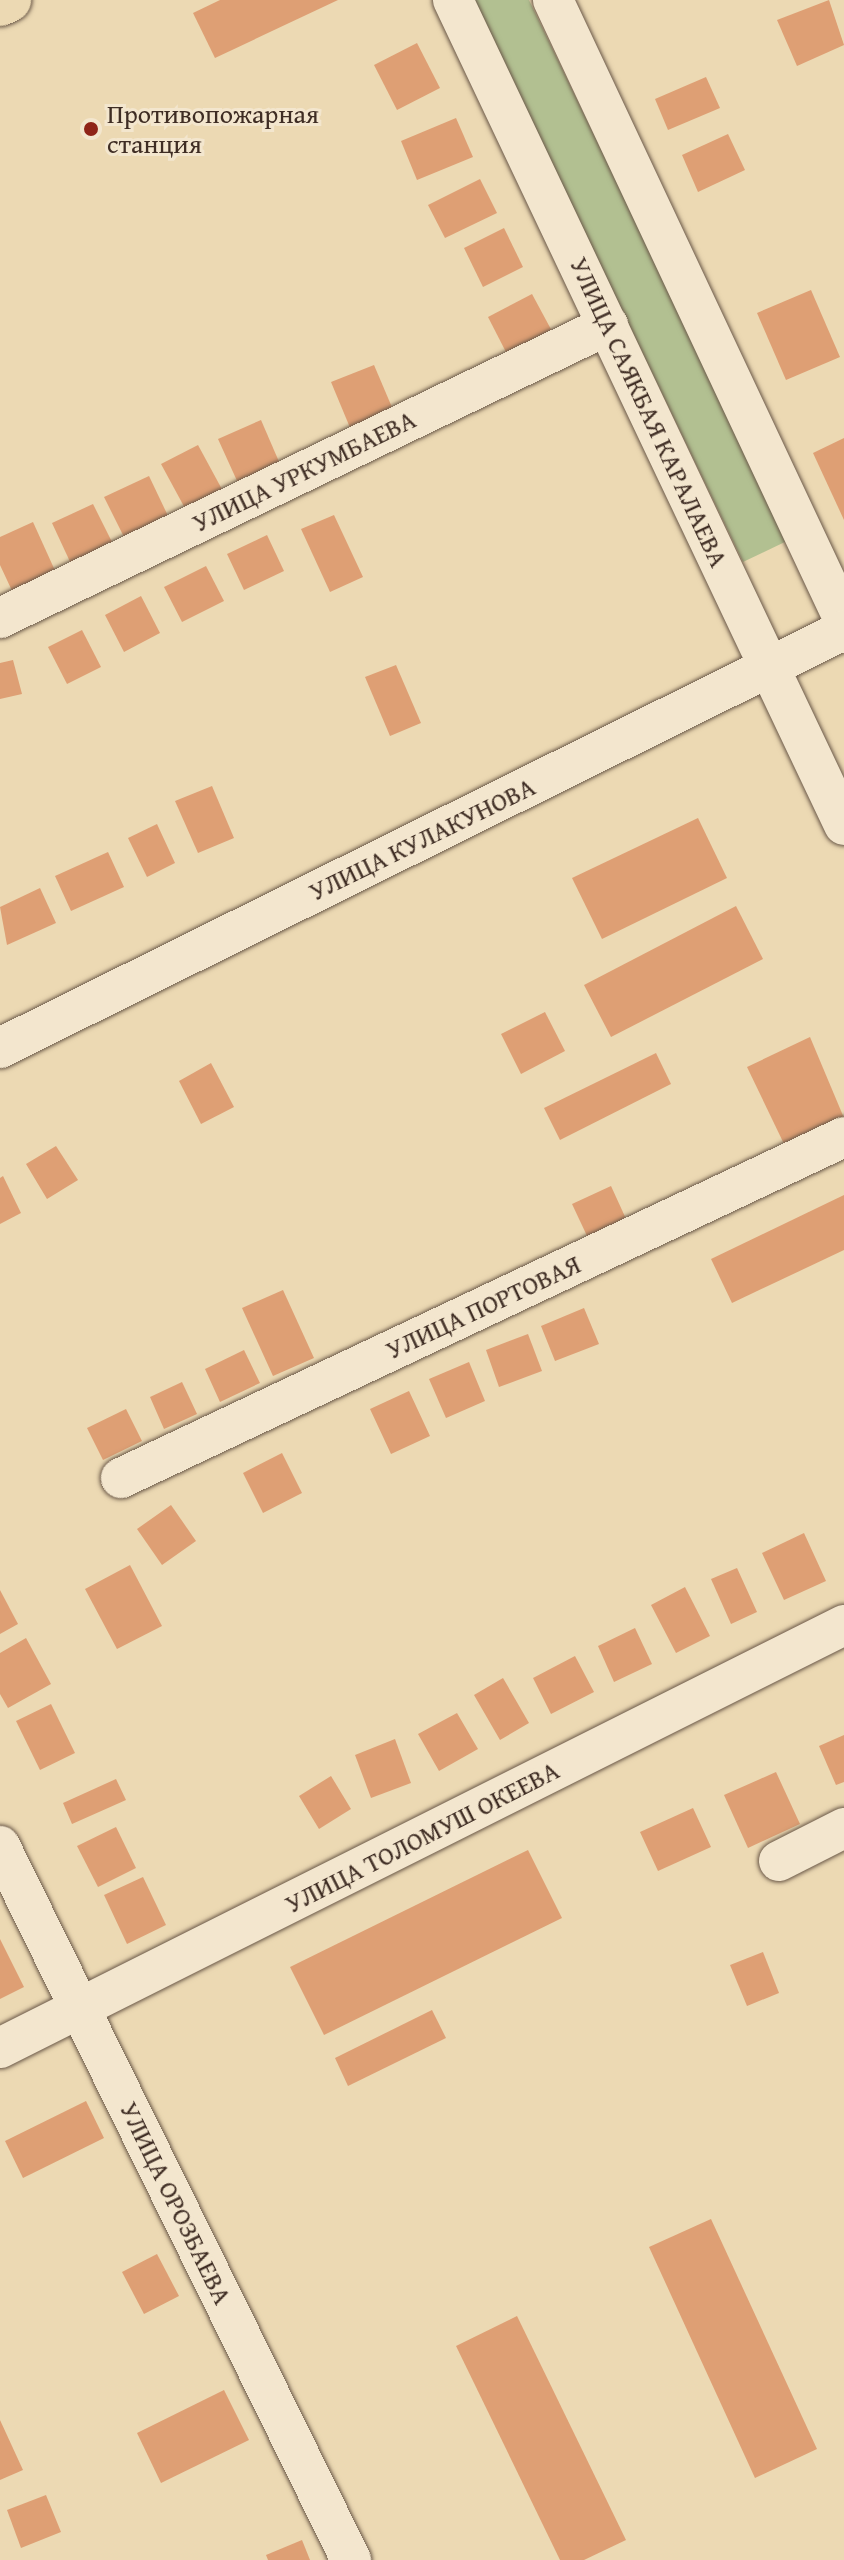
<!DOCTYPE html>
<meta charset="utf-8">
<style>
body{margin:0}
#map{position:relative;width:844px;height:2560px;overflow:hidden;background:#ecd9b3;font-family:"Gentium Book Plus",serif}
div>[style]{position:absolute}
.green>*{inset:0;background:#b2c091}
.building>*{inset:0;background:#de9f74}
.roads{filter:drop-shadow(0 0 2px #6a5848) drop-shadow(0 0 2px #6a5848)}
.minor>*{height:40px;margin:-20px;padding:0 20px;transform-origin:20px;border-radius:20px;background:#f3e6ce}
.highway>*{height:44px;margin:-22px;padding:0 22px;transform-origin:22px;border-radius:22px;background:#ecd9b3}
.dots>*{width:22px;height:22px;translate:-50% -50%;box-sizing:border-box;border:4px solid #f3e6ce;border-radius:50%}
span{translate:-50% -50%;white-space:nowrap;text-align:center;line-height:1.15;-webkit-text-stroke:6px #f3e6ce;paint-order:stroke}
.poi-label{font-size:26px;color:#3f2d24}
.left{translate:0 -50%;text-align:left}
.street-label{font-size:26px;color:#3f2d24}
</style>
<div id="map">
<div class="green">
<div style="clip-path:polygon(473px 0,529px 0,789px 540px,743px 562px)"></div>
</div>
<div class="building">
<div style="clip-path:polygon(220px 0,338px 0,215px 58px,193px 13px)"></div>
<div style="clip-path:polygon(829px 0,844px 45px,797px 66px,777px 20px)"></div>
<div style="clip-path:polygon(417px 43px,440px 88px,397px 110px,374px 65px)"></div>
<div style="clip-path:polygon(706px 77px,720px 108px,668px 130px,655px 99px)"></div>
<div style="clip-path:polygon(456px 118px,473px 157px,417px 180px,401px 141px)"></div>
<div style="clip-path:polygon(728px 134px,745px 170px,698px 192px,682px 155px)"></div>
<div style="clip-path:polygon(480px 179px,497px 213px,445px 238px,428px 205px)"></div>
<div style="clip-path:polygon(504px 228px,523px 267px,483px 287px,464px 248px)"></div>
<div style="clip-path:polygon(811px 290px,840px 357px,786px 380px,757px 313px)"></div>
<div style="clip-path:polygon(532px 294px,553px 333px,508px 356px,488px 317px)"></div>
<div style="clip-path:polygon(374px 365px,394px 412px,351px 430px,331px 382px)"></div>
<div style="clip-path:polygon(261px 420px,280px 464px,238px 483px,218px 439px)"></div>
<div style="clip-path:polygon(844px 438px,844px 520px,813px 453px)"></div>
<div style="clip-path:polygon(198px 445px,224px 493px,187px 512px,161px 464px)"></div>
<div style="clip-path:polygon(149px 476px,169px 518px,125px 539px,104px 497px)"></div>
<div style="clip-path:polygon(93px 504px,114px 546px,72px 566px,52px 523px)"></div>
<div style="clip-path:polygon(334px 515px,363px 577px,330px 592px,301px 529px)"></div>
<div style="clip-path:polygon(33px 522px,57px 575px,14px 595px,0 565px,0 537px)"></div>
<div style="clip-path:polygon(267px 535px,284px 571px,244px 590px,227px 554px)"></div>
<div style="clip-path:polygon(206px 566px,224px 601px,182px 622px,164px 587px)"></div>
<div style="clip-path:polygon(141px 596px,160px 633px,124px 652px,105px 615px)"></div>
<div style="clip-path:polygon(82px 630px,101px 667px,67px 684px,48px 647px)"></div>
<div style="clip-path:polygon(13px 660px,22px 694px,0 699px,0 663px)"></div>
<div style="clip-path:polygon(396px 665px,421px 723px,390px 736px,365px 677px)"></div>
<div style="clip-path:polygon(212px 786px,234px 838px,198px 853px,175px 801px)"></div>
<div style="clip-path:polygon(698px 818px,727px 878px,602px 939px,572px 878px)"></div>
<div style="clip-path:polygon(157px 824px,175px 863px,147px 877px,128px 838px)"></div>
<div style="clip-path:polygon(108px 852px,124px 887px,71px 911px,55px 876px)"></div>
<div style="clip-path:polygon(40px 888px,56px 923px,7px 945px,0 907px)"></div>
<div style="clip-path:polygon(736px 906px,763px 959px,611px 1037px,584px 985px)"></div>
<div style="clip-path:polygon(545px 1012px,565px 1051px,521px 1074px,501px 1034px)"></div>
<div style="clip-path:polygon(810px 1037px,844px 1118px,785px 1146px,747px 1067px)"></div>
<div style="clip-path:polygon(656px 1053px,671px 1084px,560px 1140px,544px 1108px)"></div>
<div style="clip-path:polygon(211px 1063px,234px 1107px,201px 1124px,179px 1081px)"></div>
<div style="clip-path:polygon(56px 1146px,78px 1180px,47px 1199px,26px 1164px)"></div>
<div style="clip-path:polygon(3px 1176px,21px 1213px,0 1224px,0 1178px)"></div>
<div style="clip-path:polygon(611px 1186px,627px 1221px,588px 1238px,572px 1204px)"></div>
<div style="clip-path:polygon(844px 1195px,844px 1250px,732px 1303px,711px 1259px)"></div>
<div style="clip-path:polygon(283px 1290px,314px 1358px,273px 1376px,242px 1308px)"></div>
<div style="clip-path:polygon(584px 1308px,599px 1344px,555px 1361px,541px 1326px)"></div>
<div style="clip-path:polygon(528px 1334px,542px 1371px,499px 1387px,486px 1350px)"></div>
<div style="clip-path:polygon(244px 1350px,260px 1383px,220px 1402px,205px 1369px)"></div>
<div style="clip-path:polygon(469px 1362px,485px 1401px,446px 1418px,429px 1379px)"></div>
<div style="clip-path:polygon(182px 1382px,197px 1414px,164px 1429px,150px 1397px)"></div>
<div style="clip-path:polygon(409px 1391px,430px 1436px,391px 1454px,370px 1409px)"></div>
<div style="clip-path:polygon(126px 1409px,142px 1441px,103px 1460px,87px 1428px)"></div>
<div style="clip-path:polygon(282px 1453px,302px 1493px,263px 1513px,243px 1473px)"></div>
<div style="clip-path:polygon(171px 1505px,196px 1541px,162px 1565px,137px 1529px)"></div>
<div style="clip-path:polygon(804px 1533px,826px 1581px,784px 1600px,762px 1553px)"></div>
<div style="clip-path:polygon(130px 1565px,162px 1626px,117px 1649px,85px 1589px)"></div>
<div style="clip-path:polygon(737px 1568px,757px 1612px,731px 1624px,711px 1579px)"></div>
<div style="clip-path:polygon(685px 1587px,710px 1636px,676px 1653px,651px 1605px)"></div>
<div style="clip-path:polygon(0 1590px,18px 1624px,0 1634px)"></div>
<div style="clip-path:polygon(635px 1628px,652px 1664px,614px 1682px,598px 1646px)"></div>
<div style="clip-path:polygon(26px 1638px,51px 1684px,8px 1708px,0 1694px,0 1653px)"></div>
<div style="clip-path:polygon(575px 1656px,594px 1692px,551px 1714px,533px 1678px)"></div>
<div style="clip-path:polygon(503px 1678px,529px 1723px,500px 1740px,474px 1695px)"></div>
<div style="clip-path:polygon(51px 1704px,75px 1753px,40px 1770px,16px 1721px)"></div>
<div style="clip-path:polygon(457px 1713px,478px 1749px,439px 1771px,418px 1734px)"></div>
<div style="clip-path:polygon(844px 1735px,844px 1782px,836px 1785px,819px 1746px)"></div>
<div style="clip-path:polygon(395px 1739px,411px 1783px,371px 1798px,355px 1755px)"></div>
<div style="clip-path:polygon(776px 1772px,800px 1824px,748px 1848px,724px 1795px)"></div>
<div style="clip-path:polygon(331px 1776px,351px 1809px,319px 1829px,299px 1796px)"></div>
<div style="clip-path:polygon(116px 1779px,126px 1800px,72px 1824px,63px 1803px)"></div>
<div style="clip-path:polygon(693px 1808px,711px 1847px,658px 1871px,640px 1832px)"></div>
<div style="clip-path:polygon(116px 1827px,136px 1868px,98px 1887px,77px 1846px)"></div>
<div style="clip-path:polygon(528px 1850px,562px 1918px,324px 2035px,290px 1967px)"></div>
<div style="clip-path:polygon(143px 1877px,166px 1925px,127px 1944px,104px 1895px)"></div>
<div style="clip-path:polygon(0 1939px,24px 1987px,0 1999px)"></div>
<div style="clip-path:polygon(763px 1952px,779px 1993px,747px 2006px,730px 1965px)"></div>
<div style="clip-path:polygon(432px 2010px,446px 2038px,348px 2086px,335px 2058px)"></div>
<div style="clip-path:polygon(86px 2101px,104px 2138px,23px 2178px,5px 2141px)"></div>
<div style="clip-path:polygon(711px 2219px,817px 2449px,755px 2478px,649px 2247px)"></div>
<div style="clip-path:polygon(157px 2254px,179px 2296px,144px 2314px,122px 2272px)"></div>
<div style="clip-path:polygon(517px 2316px,626px 2540px,584px 2560px,560px 2560px,456px 2346px)"></div>
<div style="clip-path:polygon(224px 2390px,249px 2440px,161px 2483px,137px 2433px)"></div>
<div style="clip-path:polygon(0 2420px,23px 2470px,0 2480px)"></div>
<div style="clip-path:polygon(46px 2495px,61px 2532px,21px 2548px,7px 2510px)"></div>
<div style="clip-path:polygon(302px 2540px,310px 2560px,268px 2560px,266px 2555px)"></div>
</div>
<div class="roads">
<div class="minor">
<div style="left:453px;top:0;width:913px;rotate:64.64deg"></div>
<div style="left:553px;top:0;width:685px;rotate:64.86deg"></div>
<div style="left:0;top:618px;width:675px;rotate:-25.73deg"></div>
<div style="left:0;top:1048px;width:942px;rotate:-26.35deg"></div>
<div style="left:121px;top:1478px;width:799px;rotate:-25.25deg"></div>
<div style="left:0;top:1846px;width:796px;rotate:63.82deg"></div>
<div style="left:779px;top:1861px;width:73px;rotate:-26.9deg"></div>
<div style="left:0;top:2048px;width:944px;rotate:-26.62deg"></div>
</div>
<div class="highway">
<div style="left:0;top:4px;width:10px;rotate:-24deg"></div>
</div>
</div>
<div class="dots">
<div style="left:91px;top:129px;background:#8f2418"></div>
</div>
<div class="poi-label">
<span class="left" style="left:107px;top:129px">Противопожарная<br>станция</span>
</div>
<div class="street-label">
<span style="left:649px;top:412px;rotate:65deg">УЛИЦА САЯКБАЯ КАРАЛАЕВА</span>
<span style="left:304px;top:471px;rotate:-26deg">УЛИЦА УРКУМБАЕВА</span>
<span style="left:422px;top:839px;rotate:-26deg">УЛИЦА КУЛАКУНОВА</span>
<span style="left:483px;top:1307px;rotate:-25deg">УЛИЦА ПОРТОВАЯ</span>
<span style="left:422px;top:1837px;rotate:-27deg">УЛИЦА ТОЛОМУШ ОКЕЕВА</span>
<span style="left:176px;top:2203px;rotate:64deg">УЛИЦА ОРОЗБАЕВА</span>
</div>
</div>
